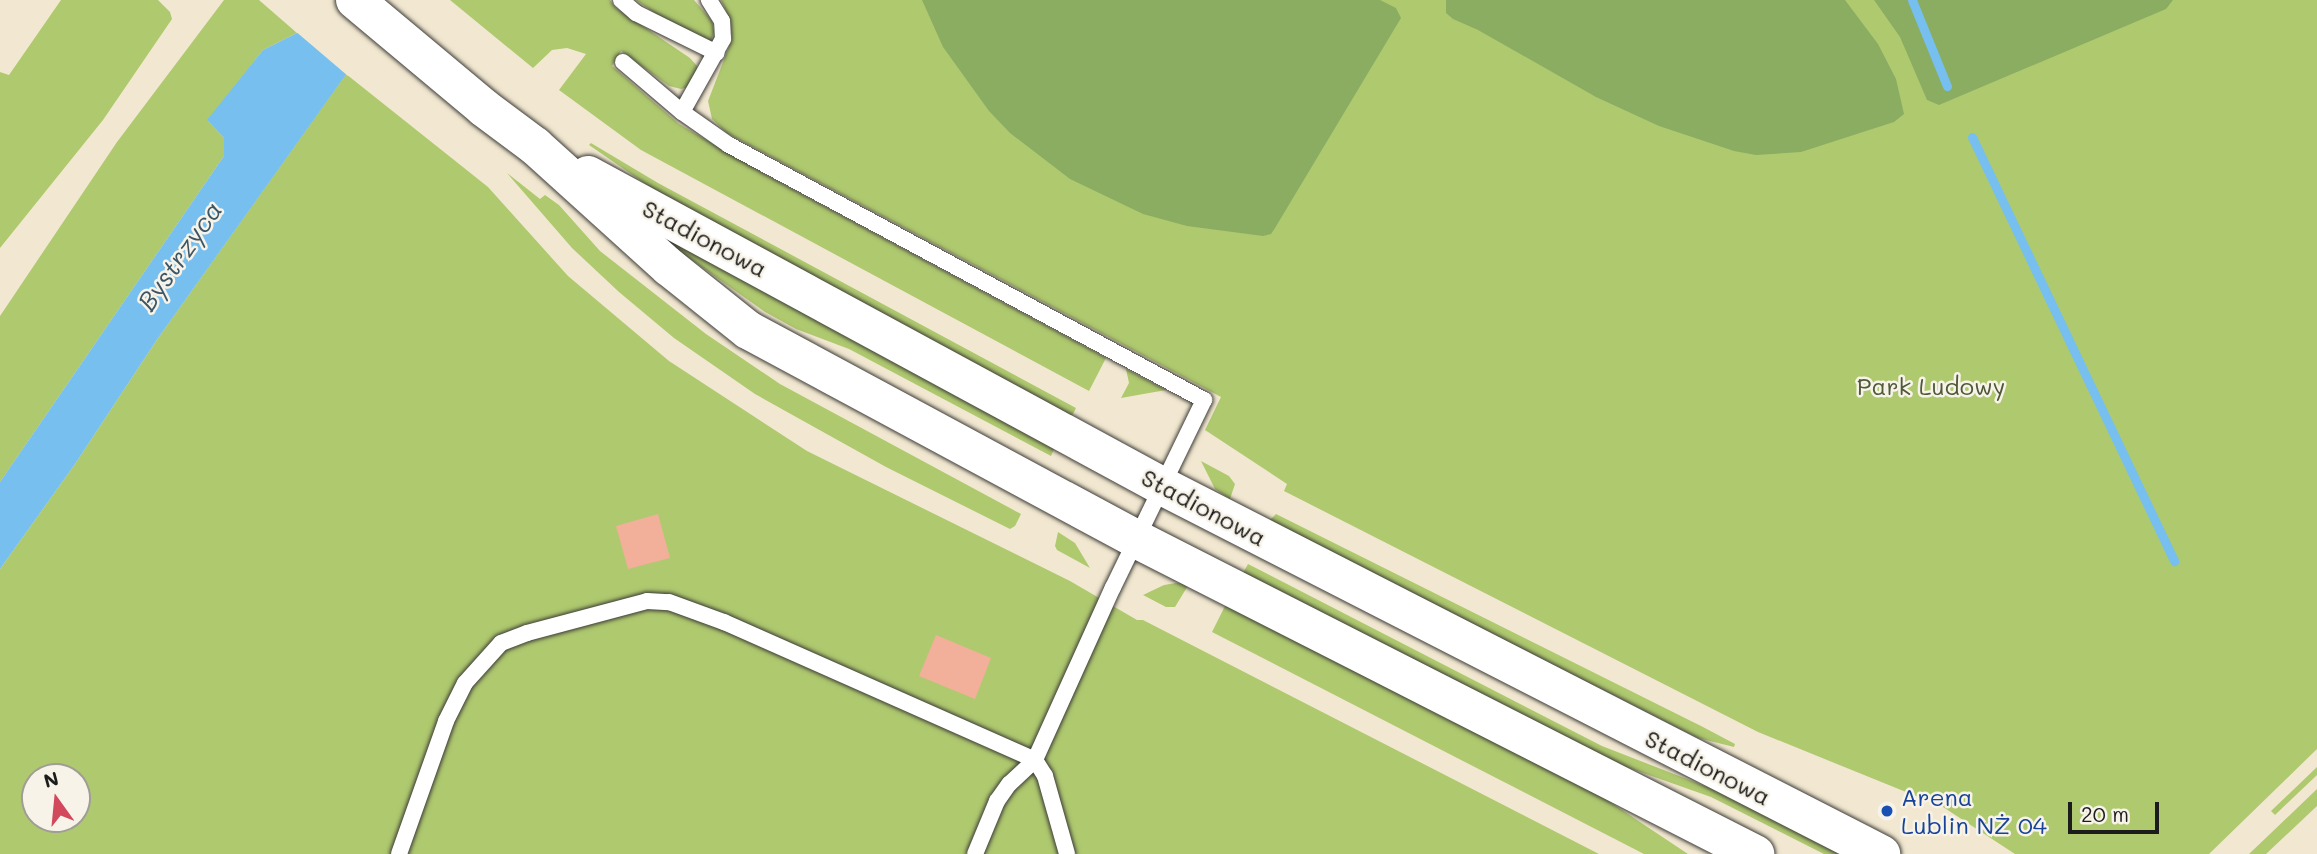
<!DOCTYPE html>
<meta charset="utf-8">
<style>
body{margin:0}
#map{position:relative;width:2317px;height:854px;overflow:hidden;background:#f2e8d1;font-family:Mali,sans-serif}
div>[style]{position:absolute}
.green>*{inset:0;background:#afc96f}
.forest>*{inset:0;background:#8bad62}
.water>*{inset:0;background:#76bfee}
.pier>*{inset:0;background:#f2e8d1}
.stream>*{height:9px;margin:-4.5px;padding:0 4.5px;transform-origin:4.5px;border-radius:4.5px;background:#76bfee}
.building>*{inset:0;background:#f2af9a}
.roads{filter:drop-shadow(0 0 2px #3c3b37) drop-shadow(0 0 2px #3c3b37)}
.service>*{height:16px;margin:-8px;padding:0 8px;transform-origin:8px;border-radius:8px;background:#fff}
.tertiary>*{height:38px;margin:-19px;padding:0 19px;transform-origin:19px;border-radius:19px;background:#fff}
.dots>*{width:19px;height:19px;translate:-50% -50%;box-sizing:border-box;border:4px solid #f7f3e8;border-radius:50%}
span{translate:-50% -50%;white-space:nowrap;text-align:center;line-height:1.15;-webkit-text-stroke:5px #f7f3e8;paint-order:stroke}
.street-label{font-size:24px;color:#1c1c1c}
.park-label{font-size:24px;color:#4f5939}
.transit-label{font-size:24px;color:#164399}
.left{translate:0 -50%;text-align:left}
.water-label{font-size:26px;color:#3c5566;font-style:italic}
.north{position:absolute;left:21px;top:763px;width:70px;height:70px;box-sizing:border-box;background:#f7f3e8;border:2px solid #9f9d96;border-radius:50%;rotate:345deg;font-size:19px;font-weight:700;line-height:28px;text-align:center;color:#1c1c1c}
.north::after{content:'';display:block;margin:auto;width:24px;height:32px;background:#d1495b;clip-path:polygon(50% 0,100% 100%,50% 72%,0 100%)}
.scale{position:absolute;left:2068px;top:802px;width:91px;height:32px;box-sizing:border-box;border:4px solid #1c1c1c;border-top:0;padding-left:9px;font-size:21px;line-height:24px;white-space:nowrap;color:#1c1c1c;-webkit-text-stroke:5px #f7f3e8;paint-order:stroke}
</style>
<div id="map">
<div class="green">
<div style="clip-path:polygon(61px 0,158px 0,170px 12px,172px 19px,103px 120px,0 248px,0 72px,9px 75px)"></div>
<div style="clip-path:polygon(224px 0,259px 0,297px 33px,263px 50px,208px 121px,225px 139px,224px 156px,0 482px,0 316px,117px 142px)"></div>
<div style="clip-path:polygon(450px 0,610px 0,616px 8px,690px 58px,697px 66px,698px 71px,689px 87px,681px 89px,669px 86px,621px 51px,612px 66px,679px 124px,766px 175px,1106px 358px,1089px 391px,641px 150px,559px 90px,586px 54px,567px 48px,552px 50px,533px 68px)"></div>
<div style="clip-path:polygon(636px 0,694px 0,712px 21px,714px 32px,711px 40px,709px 43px,691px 38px)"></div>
<div style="clip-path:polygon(721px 0,2317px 0,2317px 749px,2209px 854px,2015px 854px,1943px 807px,1758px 732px,1284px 491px,1287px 484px,1205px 430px,1221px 397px,727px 133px,712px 119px,708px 101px,732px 39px,730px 19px)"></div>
<div style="clip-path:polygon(evenodd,346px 74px,488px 187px,568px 276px,669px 361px,807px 451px,1070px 581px,1137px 620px,1143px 620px,1599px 854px,0 854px,0 569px,75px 464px,156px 341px,346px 74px,35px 777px,77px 777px,77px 819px,35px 819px,35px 777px)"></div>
<div style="clip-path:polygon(591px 143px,658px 183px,1076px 408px,1071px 418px,669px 200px,589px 145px)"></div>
<div style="clip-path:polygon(507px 173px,540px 199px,545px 195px,559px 205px,600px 251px,706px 334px,780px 384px,1021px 514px,1015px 526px,1010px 529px,886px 467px,755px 394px,674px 338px,619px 292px,572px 248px)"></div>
<div style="clip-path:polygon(672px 238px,1055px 447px,1051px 456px,849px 349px,796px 329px,765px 312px,668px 243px)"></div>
<div style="clip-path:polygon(1126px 369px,1166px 390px,1121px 398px,1129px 383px)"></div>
<div style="clip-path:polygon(1201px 461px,1229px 476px,1235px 484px,1230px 499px,1215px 489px)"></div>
<div style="clip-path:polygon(1276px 514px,1703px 727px,1735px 744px,1734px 747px,1698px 738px,1269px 521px)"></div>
<div style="clip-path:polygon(1058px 532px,1075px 543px,1090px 568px,1057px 550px,1055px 546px)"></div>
<div style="clip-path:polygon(1248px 564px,1602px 746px,1715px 790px,1843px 854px,1824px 854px,1711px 797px,1612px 762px,1243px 573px)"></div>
<div style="clip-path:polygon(1176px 583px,1189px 584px,1175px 607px,1166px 607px,1143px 595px,1164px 585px)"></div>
<div style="clip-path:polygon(1227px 602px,1589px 788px,1688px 854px,1644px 854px,1212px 632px)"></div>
<div style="clip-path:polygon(2317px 767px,2317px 775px,2275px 815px,2271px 811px)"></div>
<div style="clip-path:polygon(2317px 789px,2317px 806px,2266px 854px,2249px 854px)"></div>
</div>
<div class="forest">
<div style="clip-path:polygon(922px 0,1380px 0,1396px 8px,1401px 18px,1275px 228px,1271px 234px,1263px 236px,1187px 226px,1143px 214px,1070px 179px,1010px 133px,989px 111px,943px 47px)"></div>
<div style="clip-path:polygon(1446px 0,1845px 0,1878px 44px,1896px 79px,1904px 114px,1894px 122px,1801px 152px,1756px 155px,1734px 151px,1659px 126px,1596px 97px,1478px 30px,1453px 19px,1446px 13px)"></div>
<div style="clip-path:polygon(1874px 0,2173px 0,2166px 9px,1939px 105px,1927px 100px,1900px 37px)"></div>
</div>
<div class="water">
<div style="clip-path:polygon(399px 0,156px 341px,75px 464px,0 569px,0 482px,224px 156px,224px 138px,207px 120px,263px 50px,297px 33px)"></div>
</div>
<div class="pier">
<div style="clip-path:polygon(322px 0,402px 0,348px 76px,294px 30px)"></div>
</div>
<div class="stream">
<div style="left:1912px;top:0;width:93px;rotate:67.9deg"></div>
<div style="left:1972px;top:137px;width:470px;rotate:64.5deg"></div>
</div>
<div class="building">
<div style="clip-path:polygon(658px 514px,670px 558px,628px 569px,616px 526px)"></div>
<div style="clip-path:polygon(936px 635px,991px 658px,975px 699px,919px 676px)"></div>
</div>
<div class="roads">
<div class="service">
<div style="left:621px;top:0;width:20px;rotate:41deg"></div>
<div style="left:636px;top:13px;width:90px;rotate:26.3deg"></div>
<div style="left:623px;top:62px;width:77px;rotate:40.3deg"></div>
<div style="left:682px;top:112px;width:57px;rotate:35.1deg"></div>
<div style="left:729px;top:145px;width:539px;rotate:28.23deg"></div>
<div style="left:1204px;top:400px;width:208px;rotate:115.9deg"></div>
<div style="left:1113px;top:587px;width:190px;rotate:114.3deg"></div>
<div style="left:1035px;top:760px;width:35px;rotate:137deg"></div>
<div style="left:1009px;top:784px;width:21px;rotate:125deg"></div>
<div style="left:997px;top:801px;width:57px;rotate:112.5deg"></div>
<div style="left:682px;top:112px;width:84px;rotate:-60.7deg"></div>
<div style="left:723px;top:39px;width:18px;rotate:-93deg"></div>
<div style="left:722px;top:21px;width:25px;rotate:-122deg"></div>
<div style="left:399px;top:854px;width:141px;rotate:-70.5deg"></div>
<div style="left:446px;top:721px;width:42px;rotate:-63.4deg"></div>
<div style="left:465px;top:683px;width:54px;rotate:-48deg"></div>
<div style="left:501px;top:643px;width:28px;rotate:-21deg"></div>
<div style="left:527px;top:633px;width:124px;rotate:-14.9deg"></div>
<div style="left:647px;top:601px;width:22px;rotate:3deg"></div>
<div style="left:669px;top:602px;width:59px;rotate:20deg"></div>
<div style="left:724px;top:622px;width:340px;rotate:23.9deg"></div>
<div style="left:1035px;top:760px;width:19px;rotate:58deg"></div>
<div style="left:1045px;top:776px;width:81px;rotate:74.2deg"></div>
</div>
<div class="tertiary">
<div style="left:355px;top:0;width:168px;rotate:39.9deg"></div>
<div style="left:484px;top:108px;width:64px;rotate:36.7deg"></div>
<div style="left:535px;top:146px;width:181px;rotate:42.1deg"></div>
<div style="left:669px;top:267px;width:101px;rotate:38.6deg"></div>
<div style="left:748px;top:330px;width:441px;rotate:28.3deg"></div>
<div style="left:1136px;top:539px;width:695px;rotate:26.97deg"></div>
<div style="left:588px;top:175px;width:653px;rotate:28.45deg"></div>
<div style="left:1162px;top:486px;width:808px;rotate:27.1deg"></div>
</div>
</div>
<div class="dots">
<div style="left:1887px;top:811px;background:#1a4fb4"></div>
</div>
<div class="street-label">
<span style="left:705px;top:238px;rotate:28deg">Stadionowa</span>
<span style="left:1204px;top:507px;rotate:28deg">Stadionowa</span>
<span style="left:1708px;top:767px;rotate:27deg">Stadionowa</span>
</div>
<div class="park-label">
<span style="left:1931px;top:386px">Park Ludowy</span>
</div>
<div class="transit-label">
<span class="left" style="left:1901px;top:811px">Arena<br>Lublin NŻ 04</span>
</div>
<div class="water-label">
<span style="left:180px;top:256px;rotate:-55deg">Bystrzyca</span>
</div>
<div class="north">N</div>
<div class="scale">20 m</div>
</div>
